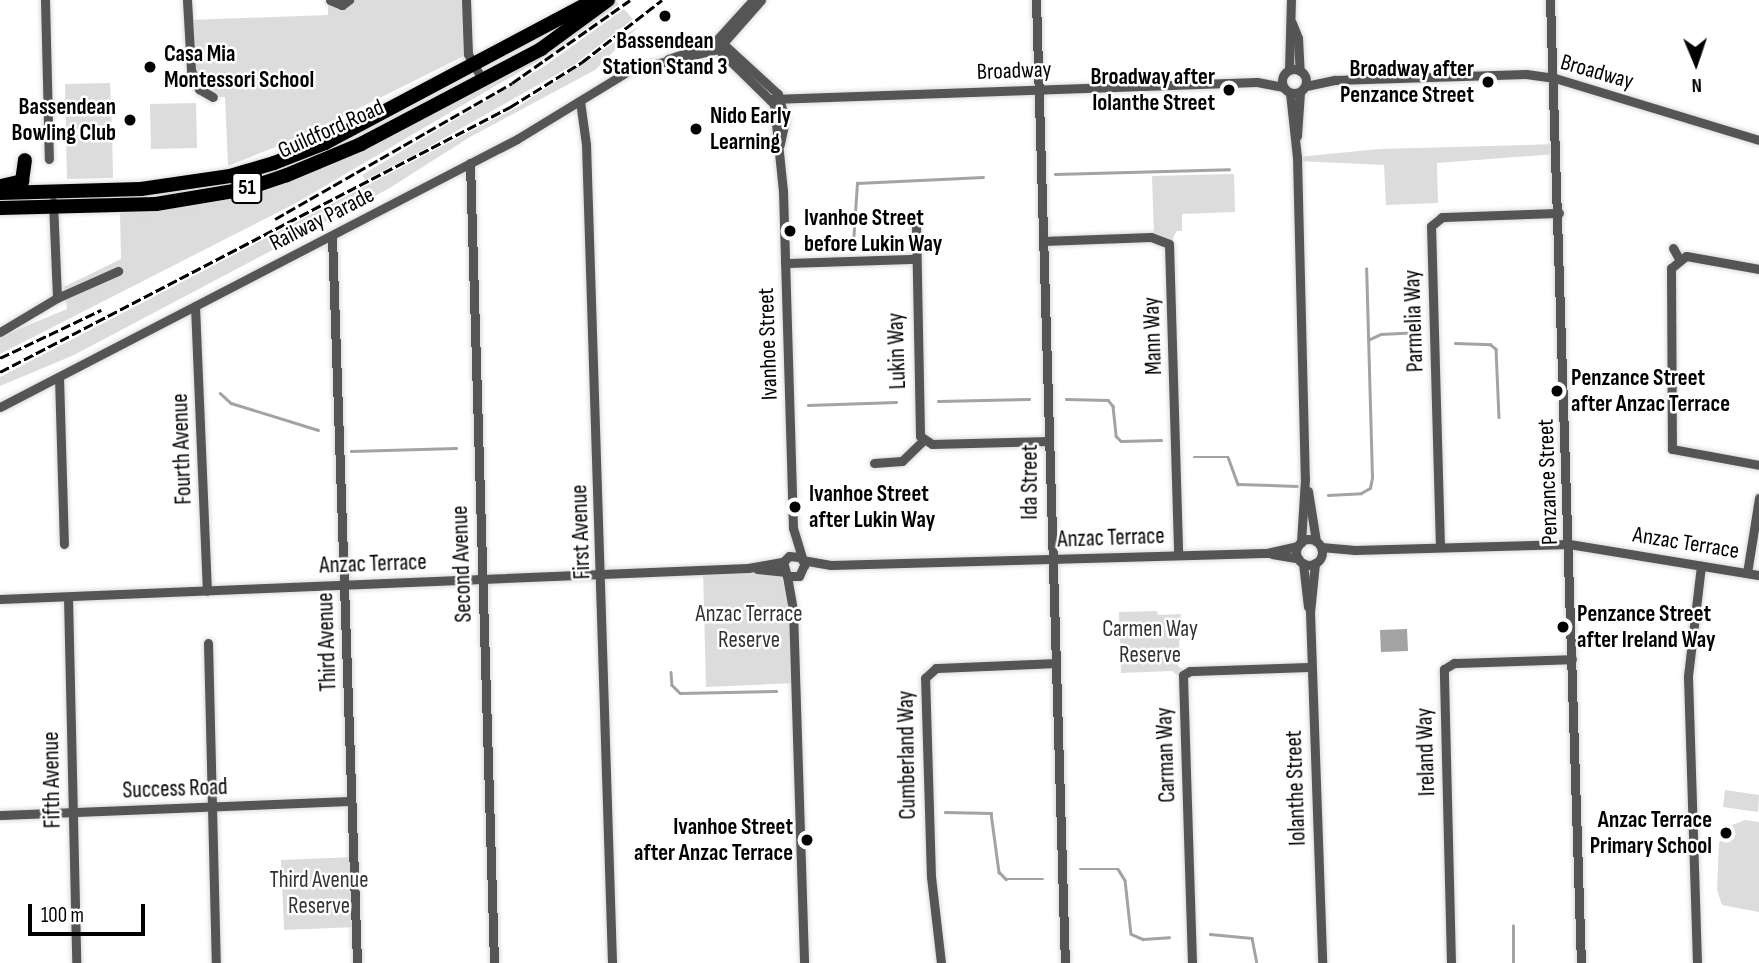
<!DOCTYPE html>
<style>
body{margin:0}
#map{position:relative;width:1759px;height:963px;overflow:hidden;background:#fff;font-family:"Sofia Sans Condensed",sans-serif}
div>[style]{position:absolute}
.green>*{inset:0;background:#dcdcdc}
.water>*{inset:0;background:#a3a3a3}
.stream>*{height:2.5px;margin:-1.25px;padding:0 1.25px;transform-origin:1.25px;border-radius:1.25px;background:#a3a3a3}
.roads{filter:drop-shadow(0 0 2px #dbdbdb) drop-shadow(0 0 2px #dbdbdb)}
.minor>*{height:9px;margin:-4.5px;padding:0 4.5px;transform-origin:4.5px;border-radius:4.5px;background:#555}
.minor>.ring{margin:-4.5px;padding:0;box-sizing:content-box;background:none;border:9px solid #555;border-radius:50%}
.highway>*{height:14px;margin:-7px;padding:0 7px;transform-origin:7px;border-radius:7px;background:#000}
.rail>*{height:2.5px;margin-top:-1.25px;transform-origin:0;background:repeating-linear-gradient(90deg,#000 0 10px,transparent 0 13.5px)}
.dots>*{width:19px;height:19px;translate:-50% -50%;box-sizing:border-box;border:4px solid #fff;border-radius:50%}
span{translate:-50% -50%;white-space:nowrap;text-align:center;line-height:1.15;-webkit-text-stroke:5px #fff;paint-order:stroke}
.shield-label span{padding:2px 5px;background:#fff;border:2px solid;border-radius:5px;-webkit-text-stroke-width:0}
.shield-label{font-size:21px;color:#000;font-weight:700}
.poi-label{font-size:23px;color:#000;font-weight:700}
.left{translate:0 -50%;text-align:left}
.right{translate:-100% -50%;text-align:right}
.street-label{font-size:23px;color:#000}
.park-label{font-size:23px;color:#333}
.north{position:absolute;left:1661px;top:28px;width:70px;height:70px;-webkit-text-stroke:5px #fff;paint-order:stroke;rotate:178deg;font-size:19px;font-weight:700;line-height:28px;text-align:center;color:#000}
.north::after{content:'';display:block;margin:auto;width:24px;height:32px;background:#000;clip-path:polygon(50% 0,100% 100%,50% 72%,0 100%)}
.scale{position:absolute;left:28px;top:904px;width:117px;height:32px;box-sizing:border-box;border:4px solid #000;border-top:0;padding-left:9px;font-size:21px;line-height:24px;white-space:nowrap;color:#000;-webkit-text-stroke:5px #fff;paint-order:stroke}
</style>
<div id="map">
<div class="green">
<div style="clip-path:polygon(328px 0,335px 4px,349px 0,466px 0,468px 54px,303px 136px,228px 166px,225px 97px,213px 97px,194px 81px,188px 20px,328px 15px)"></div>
<div style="clip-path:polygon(614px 0,619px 4px,548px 55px,296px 203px,0 354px,0 337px,67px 309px,64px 287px,121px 259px,120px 213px,173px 207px,333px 161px)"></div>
<div style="clip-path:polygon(624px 9px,633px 19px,575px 64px,414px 155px,365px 180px,362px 175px,543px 67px)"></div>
<div style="clip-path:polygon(639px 26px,595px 70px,470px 137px,388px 189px,74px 355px,0 386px,0 377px,519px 106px)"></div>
<div style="clip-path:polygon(110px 83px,112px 128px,66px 129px,65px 84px)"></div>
<div style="clip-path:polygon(196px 103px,197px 148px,151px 149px,150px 104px)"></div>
<div style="clip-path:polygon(112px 134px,113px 178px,67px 179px,66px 135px)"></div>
<div style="clip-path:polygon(1557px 144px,1557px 154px,1437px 163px,1438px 203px,1386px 205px,1384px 165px,1297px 161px,1297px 157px,1380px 149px)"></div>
<div style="clip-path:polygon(1234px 174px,1235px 212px,1182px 214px,1182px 231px,1177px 231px,1169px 244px,1154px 237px,1152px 176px)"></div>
<div style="clip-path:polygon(748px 568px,787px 576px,795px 683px,706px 687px,703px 570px)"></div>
<div style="clip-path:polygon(1157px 611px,1158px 615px,1181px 614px,1178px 666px,1186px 672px,1182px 679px,1172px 671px,1121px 673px,1119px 612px)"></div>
<div style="clip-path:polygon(1725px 790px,1759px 795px,1758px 812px,1723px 807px)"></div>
<div style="clip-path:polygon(1745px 820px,1759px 822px,1759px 912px,1722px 905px,1717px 890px,1719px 843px,1727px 827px)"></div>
<div style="clip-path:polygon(353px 857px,356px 927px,284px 930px,281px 860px)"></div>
</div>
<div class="water">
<div style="clip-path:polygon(1407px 629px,1408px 651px,1381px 652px,1380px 630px)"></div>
</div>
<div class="stream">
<div style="left:1055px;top:174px;width:174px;rotate:-1.6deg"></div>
<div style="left:853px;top:243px;width:60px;rotate:-86.2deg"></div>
<div style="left:857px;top:183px;width:126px;rotate:-2.7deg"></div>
<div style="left:1368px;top:340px;width:14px;rotate:-25deg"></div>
<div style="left:1381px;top:334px;width:34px;rotate:-3deg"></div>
<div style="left:1455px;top:343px;width:35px;rotate:2deg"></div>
<div style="left:1490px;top:344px;width:8px;rotate:40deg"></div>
<div style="left:1496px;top:349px;width:68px;rotate:87.5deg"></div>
<div style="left:220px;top:393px;width:15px;rotate:42deg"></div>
<div style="left:231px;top:403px;width:91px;rotate:17.2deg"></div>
<div style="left:1066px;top:399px;width:42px;rotate:1.4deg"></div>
<div style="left:1108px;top:400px;width:8px;rotate:50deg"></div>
<div style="left:1113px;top:406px;width:30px;rotate:84deg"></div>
<div style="left:1116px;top:436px;width:7px;rotate:45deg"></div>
<div style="left:1121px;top:441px;width:40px;rotate:-1.4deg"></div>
<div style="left:938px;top:401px;width:91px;rotate:-1.3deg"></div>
<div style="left:808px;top:405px;width:88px;rotate:-2deg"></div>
<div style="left:351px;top:451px;width:105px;rotate:-1.6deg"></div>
<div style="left:1194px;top:457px;width:34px"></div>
<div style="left:1228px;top:457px;width:29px;rotate:70deg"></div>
<div style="left:1238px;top:484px;width:59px;rotate:1.9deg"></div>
<div style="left:1328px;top:495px;width:33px;rotate:-3deg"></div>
<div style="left:1361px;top:493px;width:10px;rotate:-29deg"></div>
<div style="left:1370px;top:488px;width:10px;rotate:-79deg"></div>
<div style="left:1372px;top:478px;width:209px;rotate:-91.6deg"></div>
<div style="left:671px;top:672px;width:13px;rotate:86deg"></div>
<div style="left:672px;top:685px;width:11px;rotate:45deg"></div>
<div style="left:680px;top:693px;width:96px;rotate:-1.2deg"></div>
<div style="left:945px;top:812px;width:46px;rotate:1.2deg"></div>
<div style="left:991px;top:813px;width:60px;rotate:82.3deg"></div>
<div style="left:999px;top:872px;width:10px;rotate:45deg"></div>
<div style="left:1006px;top:879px;width:37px"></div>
<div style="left:1080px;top:869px;width:38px"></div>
<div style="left:1118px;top:869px;width:13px;rotate:58deg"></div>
<div style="left:1125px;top:880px;width:54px;rotate:83.7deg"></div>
<div style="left:1131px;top:934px;width:13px;rotate:23deg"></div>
<div style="left:1143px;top:939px;width:26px;rotate:-4deg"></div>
<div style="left:1210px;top:934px;width:42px;rotate:5.4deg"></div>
<div style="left:1252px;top:938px;width:25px;rotate:79deg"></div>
<div style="left:1513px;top:963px;width:37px;rotate:-90deg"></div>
</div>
<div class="roads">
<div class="minor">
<div style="left:45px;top:0;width:159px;rotate:88.6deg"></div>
<div style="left:187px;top:0;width:70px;rotate:86.7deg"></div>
<div style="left:191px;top:70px;width:21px;rotate:67deg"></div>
<div style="left:199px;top:89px;width:16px;rotate:30deg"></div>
<div style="left:330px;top:0;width:13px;rotate:23deg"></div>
<div style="left:342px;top:5px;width:9px;rotate:-36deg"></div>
<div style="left:466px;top:0;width:54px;rotate:87.9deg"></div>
<div style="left:468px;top:54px;width:29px;rotate:61deg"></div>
<div style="left:1036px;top:0;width:963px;rotate:88.28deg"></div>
<div style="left:1550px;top:0;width:963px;rotate:88.16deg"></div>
<div style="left:1292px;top:23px;width:16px;rotate:68deg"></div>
<div style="left:1298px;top:38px;width:33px;rotate:87deg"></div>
<div style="left:718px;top:39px;width:81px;rotate:42.5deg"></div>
<div style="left:778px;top:94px;width:27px;rotate:75deg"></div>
<div style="left:785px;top:120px;width:25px;rotate:102deg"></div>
<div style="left:713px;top:44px;width:86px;rotate:44.5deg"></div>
<div style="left:774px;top:104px;width:87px;rotate:84.1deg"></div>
<div style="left:783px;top:191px;width:337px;rotate:88.3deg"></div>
<div style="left:793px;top:528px;width:39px;rotate:73deg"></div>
<div style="left:804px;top:565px;width:12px;rotate:114deg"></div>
<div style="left:799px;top:576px;width:12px;rotate:180deg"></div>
<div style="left:787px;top:576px;width:15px;rotate:-106deg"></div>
<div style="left:783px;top:562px;width:8px;rotate:-45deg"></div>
<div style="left:789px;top:556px;width:10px;rotate:6deg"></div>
<div style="left:668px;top:59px;width:47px;rotate:-18.4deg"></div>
<div style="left:713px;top:44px;width:59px;rotate:-47.7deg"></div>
<div class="ring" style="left:1282px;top:69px;width:15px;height:15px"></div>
<div style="left:1289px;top:70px;width:70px;rotate:-88.4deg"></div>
<div style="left:1306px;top:86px;width:30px;rotate:-12deg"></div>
<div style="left:1335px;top:80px;width:191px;rotate:-1.8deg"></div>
<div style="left:1526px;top:74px;width:29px;rotate:8deg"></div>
<div style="left:1555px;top:78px;width:213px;rotate:16.9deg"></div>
<div style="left:1290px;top:93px;width:64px;rotate:83.8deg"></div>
<div style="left:1297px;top:157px;width:322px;rotate:88.6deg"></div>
<div style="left:1305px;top:479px;width:64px;rotate:93.6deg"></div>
<div style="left:772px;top:99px;width:485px;rotate:-2deg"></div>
<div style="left:1257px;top:82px;width:26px;rotate:11deg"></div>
<div style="left:580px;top:101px;width:43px;rotate:82.1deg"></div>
<div style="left:586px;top:144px;width:819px;rotate:88.18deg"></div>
<div style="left:1297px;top:136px;width:44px;rotate:-86.1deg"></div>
<div style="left:470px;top:163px;width:800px;rotate:88.28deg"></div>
<div style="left:53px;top:202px;width:96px;rotate:87.6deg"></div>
<div style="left:916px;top:226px;width:210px;rotate:88.9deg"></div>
<div style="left:920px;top:436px;width:14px;rotate:34deg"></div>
<div style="left:932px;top:444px;width:117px;rotate:-1.5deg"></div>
<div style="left:332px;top:236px;width:727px;rotate:88.03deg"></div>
<div style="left:1043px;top:241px;width:108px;rotate:-2.1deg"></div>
<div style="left:1151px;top:237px;width:19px;rotate:21deg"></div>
<div style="left:1169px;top:244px;width:311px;rotate:88.3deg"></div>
<div style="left:1673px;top:248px;width:13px;rotate:61deg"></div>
<div style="left:785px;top:263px;width:128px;rotate:-1.8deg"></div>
<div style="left:1759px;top:269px;width:74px;rotate:-169.9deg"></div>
<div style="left:1686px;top:256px;width:19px;rotate:141deg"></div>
<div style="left:1671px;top:268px;width:181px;rotate:89.7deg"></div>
<div style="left:1672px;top:449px;width:88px;rotate:10.4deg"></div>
<div style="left:195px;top:306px;width:285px;rotate:87.6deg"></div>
<div style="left:0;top:332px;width:66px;rotate:-30.8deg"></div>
<div style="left:57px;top:298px;width:67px;rotate:-23.9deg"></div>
<div style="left:59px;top:377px;width:167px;rotate:88.3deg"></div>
<div style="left:0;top:407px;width:582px;rotate:-27.4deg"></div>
<div style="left:517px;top:139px;width:132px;rotate:-31.4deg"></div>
<div style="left:630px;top:70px;width:90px;rotate:-13.4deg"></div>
<div style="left:718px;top:49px;width:65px;rotate:-48.7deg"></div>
<div style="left:874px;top:463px;width:28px;rotate:-4deg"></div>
<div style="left:902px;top:461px;width:29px;rotate:-44deg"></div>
<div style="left:1308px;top:491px;width:51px;rotate:80.9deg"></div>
<div class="ring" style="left:1296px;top:539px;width:17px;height:17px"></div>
<div style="left:1321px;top:547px;width:34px;rotate:5deg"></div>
<div style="left:1355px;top:550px;width:214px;rotate:-1.6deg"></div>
<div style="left:1569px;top:544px;width:193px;rotate:9.3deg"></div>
<div style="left:1440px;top:547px;width:321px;rotate:-91.6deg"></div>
<div style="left:1431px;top:226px;width:14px;rotate:-39deg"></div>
<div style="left:1442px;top:217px;width:117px;rotate:-2deg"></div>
<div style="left:1272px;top:554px;width:27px;rotate:10deg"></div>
<div style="left:802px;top:560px;width:29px;rotate:10deg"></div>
<div style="left:831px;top:565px;width:219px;rotate:-1.6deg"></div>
<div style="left:1050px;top:559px;width:217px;rotate:-1.6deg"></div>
<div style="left:1267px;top:553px;width:32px;rotate:-13deg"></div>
<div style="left:1303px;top:563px;width:44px;rotate:83.5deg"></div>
<div style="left:1315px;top:563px;width:49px;rotate:95.8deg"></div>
<div style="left:1310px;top:612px;width:351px;rotate:88deg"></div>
<div style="left:757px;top:569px;width:27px;rotate:6deg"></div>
<div style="left:1747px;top:573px;width:76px;rotate:-80.9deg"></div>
<div style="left:787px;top:576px;width:35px;rotate:80deg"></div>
<div style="left:793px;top:610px;width:353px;rotate:88.2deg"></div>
<div style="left:68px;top:597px;width:366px;rotate:88.7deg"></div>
<div style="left:0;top:599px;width:749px;rotate:-2.37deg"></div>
<div style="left:748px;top:568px;width:36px;rotate:-10deg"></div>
<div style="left:208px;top:643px;width:320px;rotate:88.6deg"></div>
<div style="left:0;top:815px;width:351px;rotate:-2.3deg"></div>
<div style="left:941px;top:963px;width:87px;rotate:-96.6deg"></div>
<div style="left:931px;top:877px;width:199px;rotate:-91.7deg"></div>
<div style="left:925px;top:678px;width:15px;rotate:-42deg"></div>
<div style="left:936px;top:668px;width:117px;rotate:-2.4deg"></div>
<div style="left:1192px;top:963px;width:288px;rotate:-91.8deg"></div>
<div style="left:1183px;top:675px;width:8px;rotate:-30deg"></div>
<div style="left:1190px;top:671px;width:121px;rotate:-1.9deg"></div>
<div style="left:1451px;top:963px;width:294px;rotate:-91.4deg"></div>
<div style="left:1444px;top:669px;width:12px;rotate:-31deg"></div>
<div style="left:1454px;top:663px;width:118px;rotate:-1.9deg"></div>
<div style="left:1697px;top:963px;width:287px;rotate:-91.8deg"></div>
<div style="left:1688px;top:676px;width:111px;rotate:-83.3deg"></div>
</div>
<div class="highway">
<div style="left:1px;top:186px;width:22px;rotate:-13deg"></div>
<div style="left:22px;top:181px;width:21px;rotate:-82deg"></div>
<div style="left:0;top:193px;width:141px;rotate:-1.6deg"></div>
<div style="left:141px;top:189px;width:90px;rotate:-8.3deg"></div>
<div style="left:230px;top:176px;width:46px;rotate:-16.5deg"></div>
<div style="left:274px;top:163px;width:55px;rotate:-21.4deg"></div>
<div style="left:325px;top:143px;width:305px;rotate:-28deg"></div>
<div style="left:0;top:208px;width:156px;rotate:-1.5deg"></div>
<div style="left:156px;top:204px;width:91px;rotate:-9.5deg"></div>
<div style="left:246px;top:189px;width:43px;rotate:-18.9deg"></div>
<div style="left:287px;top:175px;width:80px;rotate:-22.7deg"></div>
<div style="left:361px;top:144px;width:204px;rotate:-27.8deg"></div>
<div style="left:541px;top:49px;width:83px;rotate:-36.2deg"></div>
</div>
</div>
<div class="rail">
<div style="left:275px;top:219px;width:273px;rotate:-29.8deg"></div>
<div style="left:512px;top:83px;width:144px;rotate:-35.1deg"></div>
<div style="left:0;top:358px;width:112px;rotate:-25.4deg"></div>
<div style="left:0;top:372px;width:575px;rotate:-27.46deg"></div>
<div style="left:510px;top:107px;width:85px;rotate:-32deg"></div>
<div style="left:582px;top:62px;width:101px;rotate:-37.8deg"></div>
</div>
<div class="dots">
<div style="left:665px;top:16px;background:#000"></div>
<div style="left:150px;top:67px;background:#000"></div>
<div style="left:1488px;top:82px;background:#000"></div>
<div style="left:1229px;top:90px;background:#000"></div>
<div style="left:130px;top:120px;background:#000"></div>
<div style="left:696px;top:129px;background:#000"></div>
<div style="left:790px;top:231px;background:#000"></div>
<div style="left:1557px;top:391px;background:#000"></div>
<div style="left:795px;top:507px;background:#000"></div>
<div style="left:1563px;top:627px;background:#000"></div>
<div style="left:1726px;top:833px;background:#000"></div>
<div style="left:807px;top:840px;background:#000"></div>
</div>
<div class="shield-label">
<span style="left:247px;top:188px">51</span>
</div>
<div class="poi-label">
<span style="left:665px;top:54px">Bassendean<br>Station Stand 3</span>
<span class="left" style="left:164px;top:67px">Casa Mia<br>Montessori School</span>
<span class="right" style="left:1474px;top:82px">Broadway after<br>Penzance Street</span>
<span class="right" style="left:1215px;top:90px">Broadway after<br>Iolanthe Street</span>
<span class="right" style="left:116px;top:120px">Bassendean<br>Bowling Club</span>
<span class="left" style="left:710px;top:129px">Nido Early<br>Learning</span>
<span class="left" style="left:804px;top:231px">Ivanhoe Street<br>before Lukin Way</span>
<span class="left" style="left:1571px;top:391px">Penzance Street<br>after Anzac Terrace</span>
<span class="left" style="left:809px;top:507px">Ivanhoe Street<br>after Lukin Way</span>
<span class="left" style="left:1577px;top:627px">Penzance Street<br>after Ireland Way</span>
<span class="right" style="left:1712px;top:833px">Anzac Terrace<br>Primary School</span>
<span class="right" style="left:793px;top:840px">Ivanhoe Street<br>after Anzac Terrace</span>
</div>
<div class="street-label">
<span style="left:1014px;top:71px;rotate:-2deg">Broadway</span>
<span style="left:1597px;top:72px;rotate:16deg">Broadway</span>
<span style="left:331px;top:129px;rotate:-24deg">Guildford Road</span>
<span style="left:322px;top:219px;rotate:-27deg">Railway Parade</span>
<span style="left:1414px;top:321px;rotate:-92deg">Parmelia Way</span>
<span style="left:1153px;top:336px;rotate:-92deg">Mann Way</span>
<span style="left:768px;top:344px;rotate:-92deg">Ivanhoe Street</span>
<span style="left:897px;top:351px;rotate:-92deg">Lukin Way</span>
<span style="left:182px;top:449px;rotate:-92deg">Fourth Avenue</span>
<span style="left:1030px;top:482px;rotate:-90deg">Ida Street</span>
<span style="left:1548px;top:482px;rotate:-92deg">Penzance Street</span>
<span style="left:581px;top:532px;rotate:-92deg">First Avenue</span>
<span style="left:1111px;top:538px;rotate:-2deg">Anzac Terrace</span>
<span style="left:1686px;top:543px;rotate:9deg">Anzac Terrace</span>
<span style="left:373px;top:564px;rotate:-2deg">Anzac Terrace</span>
<span style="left:462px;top:564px;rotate:-92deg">Second Avenue</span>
<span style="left:327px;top:642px;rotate:-92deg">Third Avenue</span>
<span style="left:1426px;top:752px;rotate:-92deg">Ireland Way</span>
<span style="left:907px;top:755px;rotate:-91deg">Cumberland Way</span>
<span style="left:1166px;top:755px;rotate:-92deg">Carman Way</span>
<span style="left:52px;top:780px;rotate:-91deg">Fifth Avenue</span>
<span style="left:1296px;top:788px;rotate:-92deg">Iolanthe Street</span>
<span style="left:175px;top:789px;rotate:-2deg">Success Road</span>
</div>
<div class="park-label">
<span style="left:749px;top:627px">Anzac Terrace<br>Reserve</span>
<span style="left:1150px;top:642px">Carmen Way<br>Reserve</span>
<span style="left:319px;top:893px">Third Avenue<br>Reserve</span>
</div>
<div class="north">N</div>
<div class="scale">100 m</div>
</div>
